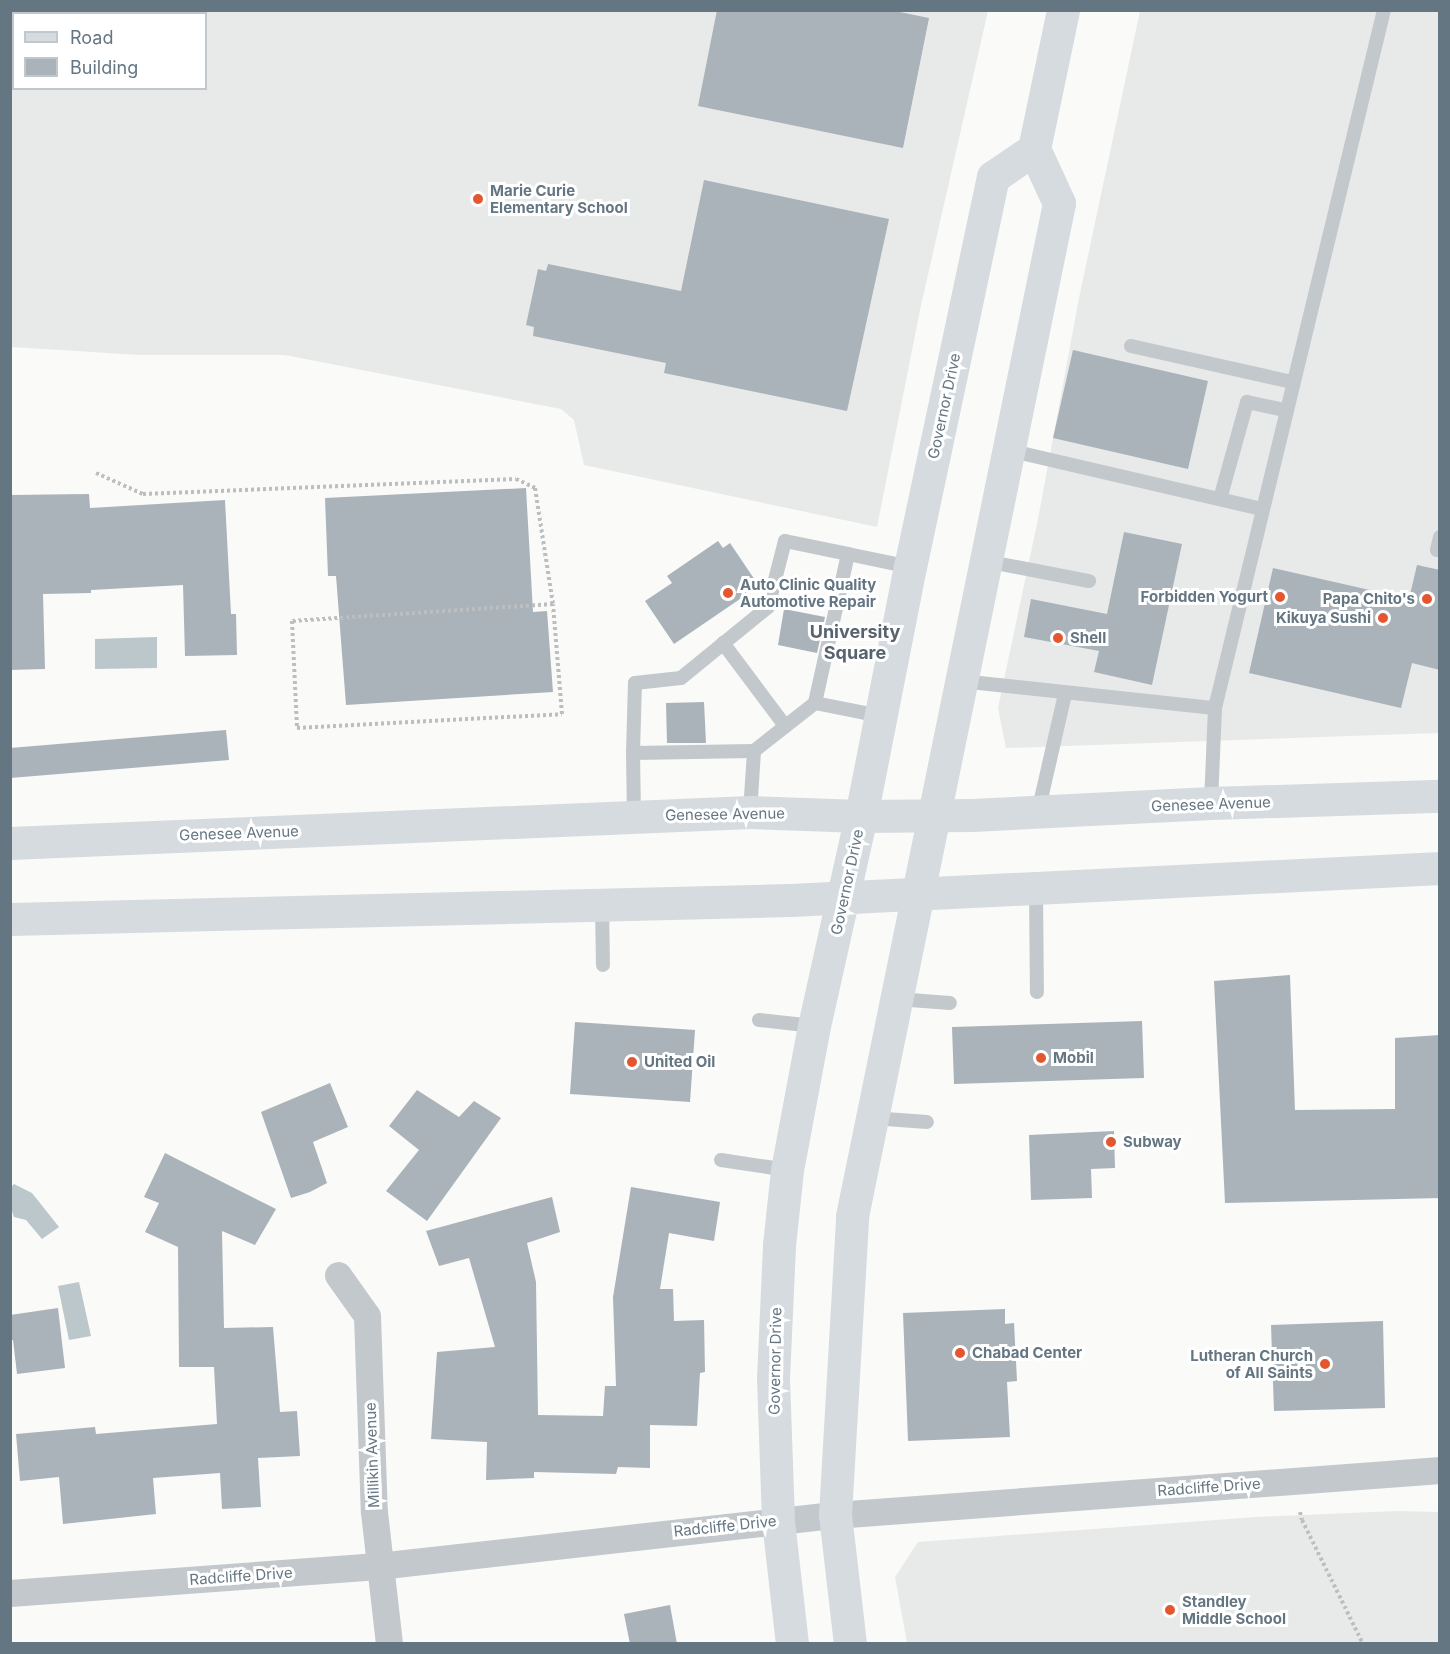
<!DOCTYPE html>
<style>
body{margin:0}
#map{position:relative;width:1450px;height:1654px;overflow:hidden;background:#fafaf8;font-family:Inter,sans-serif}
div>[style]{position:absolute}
.built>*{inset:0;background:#e8e9e9}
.water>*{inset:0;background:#bbc7cb}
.building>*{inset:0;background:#aab3b9}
.path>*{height:4px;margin-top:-2px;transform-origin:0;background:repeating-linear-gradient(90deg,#bbbfc2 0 3px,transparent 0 6px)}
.service>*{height:14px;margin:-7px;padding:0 7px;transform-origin:7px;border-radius:7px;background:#c3c8cc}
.minor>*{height:27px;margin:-13.5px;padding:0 13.5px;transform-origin:13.5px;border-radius:13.5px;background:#c3c8cc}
.secondary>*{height:33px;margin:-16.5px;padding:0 16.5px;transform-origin:16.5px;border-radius:16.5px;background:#d6dbdf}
.primary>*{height:33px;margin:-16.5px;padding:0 16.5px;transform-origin:16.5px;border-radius:16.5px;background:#d6dbdf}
.dots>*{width:16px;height:16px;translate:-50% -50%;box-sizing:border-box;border:3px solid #fff;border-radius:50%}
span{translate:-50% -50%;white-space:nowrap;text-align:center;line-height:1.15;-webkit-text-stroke:6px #fff;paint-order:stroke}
.poi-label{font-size:15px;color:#657683;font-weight:700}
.left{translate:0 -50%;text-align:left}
.right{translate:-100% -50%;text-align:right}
.street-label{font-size:15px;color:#657683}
.quarter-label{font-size:18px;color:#57646e;font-weight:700}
.frame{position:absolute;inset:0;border:12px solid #657683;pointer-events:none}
.legend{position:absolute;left:12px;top:12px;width:195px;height:78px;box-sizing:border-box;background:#fff;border:2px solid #c1c8cd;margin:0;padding:8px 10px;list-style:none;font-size:18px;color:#657683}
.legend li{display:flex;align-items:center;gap:12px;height:30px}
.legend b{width:30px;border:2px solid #c1c8cd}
</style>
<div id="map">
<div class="built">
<div style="clip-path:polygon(evenodd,10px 11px,988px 11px,920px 310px,877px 527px,584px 465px,574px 420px,561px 409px,285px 355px,140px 355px,11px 347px,10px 11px,14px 14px,206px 14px,206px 88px,14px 88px,14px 14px)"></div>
<div style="clip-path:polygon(1140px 11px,1439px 11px,1439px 733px,1006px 748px,998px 708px,1038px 519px,1079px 298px)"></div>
<div style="clip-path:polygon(1396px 1511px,1439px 1512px,1439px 1643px,907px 1643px,895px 1577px,918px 1542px,1256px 1517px)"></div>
</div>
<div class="water">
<div style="clip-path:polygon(157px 637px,157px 668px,95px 669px,95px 639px)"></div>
<div style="clip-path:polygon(14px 1184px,32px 1193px,59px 1227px,42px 1239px,26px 1220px,14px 1217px,11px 1208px,10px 1188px)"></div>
<div style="clip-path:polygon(79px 1282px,91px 1336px,69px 1340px,58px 1286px)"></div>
</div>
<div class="building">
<div style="clip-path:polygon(717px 10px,890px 10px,929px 18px,903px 148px,698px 106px)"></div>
<div style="clip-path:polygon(704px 180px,889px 219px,847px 411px,664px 373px,666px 363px,533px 336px,534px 327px,526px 325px,538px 269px,546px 271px,548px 264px,681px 291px)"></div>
<div style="clip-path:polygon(1073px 350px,1208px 381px,1188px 469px,1053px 438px)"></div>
<div style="clip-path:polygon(526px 488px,533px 612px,547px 611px,553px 692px,346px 705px,336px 576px,328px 576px,325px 498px)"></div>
<div style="clip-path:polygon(89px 494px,90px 508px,225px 500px,231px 614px,236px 614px,237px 655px,185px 656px,183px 585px,91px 590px,91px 593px,43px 594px,45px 669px,10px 670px,10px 495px)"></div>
<div style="clip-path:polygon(1124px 532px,1182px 544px,1152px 685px,1094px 672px,1099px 651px,1024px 637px,1031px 599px,1107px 614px)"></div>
<div style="clip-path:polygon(718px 541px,723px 548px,730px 543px,759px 586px,674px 644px,645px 601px,672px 583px,667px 576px)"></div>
<div style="clip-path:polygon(1417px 565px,1440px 570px,1440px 670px,1412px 663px,1401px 708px,1249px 673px,1273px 568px,1409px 599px)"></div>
<div style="clip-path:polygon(784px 609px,825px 617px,817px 653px,778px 645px)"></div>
<div style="clip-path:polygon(704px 702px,706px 743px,667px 743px,666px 703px)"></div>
<div style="clip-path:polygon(226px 730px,229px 760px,10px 778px,10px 748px)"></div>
<div style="clip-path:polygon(1290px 975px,1295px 1110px,1395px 1109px,1395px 1038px,1440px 1035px,1440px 1198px,1225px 1203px,1214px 981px)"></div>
<div style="clip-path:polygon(1142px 1021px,1144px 1078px,954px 1084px,952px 1027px)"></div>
<div style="clip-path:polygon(575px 1022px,695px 1030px,690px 1102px,570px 1094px)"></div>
<div style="clip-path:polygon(330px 1083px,348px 1127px,313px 1142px,327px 1183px,310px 1192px,291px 1198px,261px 1112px)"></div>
<div style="clip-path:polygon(417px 1090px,459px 1117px,474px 1101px,501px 1118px,427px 1221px,386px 1191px,419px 1150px,389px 1126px)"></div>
<div style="clip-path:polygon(1114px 1131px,1115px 1168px,1091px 1169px,1092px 1198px,1031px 1200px,1029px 1135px)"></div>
<div style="clip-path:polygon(165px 1153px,276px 1209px,255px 1245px,222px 1231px,224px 1328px,273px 1327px,280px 1412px,297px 1411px,300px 1456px,258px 1458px,261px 1507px,222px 1509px,220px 1473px,153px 1478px,156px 1514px,63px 1524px,59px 1477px,20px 1481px,16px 1434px,95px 1427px,96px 1434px,217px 1424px,214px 1367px,179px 1367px,178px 1247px,145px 1232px,159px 1203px,144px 1197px)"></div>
<div style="clip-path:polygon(631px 1187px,720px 1202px,714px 1241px,669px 1233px,660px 1289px,673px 1289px,674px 1321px,704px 1320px,705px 1372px,700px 1373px,697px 1426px,650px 1425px,650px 1468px,618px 1467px,616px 1474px,534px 1472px,534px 1478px,486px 1480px,487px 1442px,431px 1439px,437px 1352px,495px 1347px,469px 1258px,439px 1266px,426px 1231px,552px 1197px,560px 1232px,527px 1243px,536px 1282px,538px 1415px,603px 1416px,605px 1386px,616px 1386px,613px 1297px)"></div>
<div style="clip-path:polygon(58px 1308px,65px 1368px,17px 1374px,13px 1340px,10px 1340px,10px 1315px)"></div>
<div style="clip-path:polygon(1005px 1309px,1005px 1324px,1014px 1323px,1017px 1381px,1007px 1382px,1010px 1437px,908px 1441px,903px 1313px)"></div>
<div style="clip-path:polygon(1383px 1321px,1385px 1408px,1274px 1411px,1271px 1325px)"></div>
<div style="clip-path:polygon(670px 1605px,677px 1644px,630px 1644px,624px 1614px)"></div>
</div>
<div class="path">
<div style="left:96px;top:473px;width:51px;rotate:24.1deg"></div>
<div style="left:143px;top:494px;width:373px;rotate:-2.3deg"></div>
<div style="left:516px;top:479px;width:21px;rotate:25deg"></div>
<div style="left:535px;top:488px;width:117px;rotate:81.2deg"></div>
<div style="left:553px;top:604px;width:262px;rotate:176.3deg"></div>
<div style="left:292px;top:621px;width:107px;rotate:87.3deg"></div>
<div style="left:297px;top:728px;width:265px;rotate:-3deg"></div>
<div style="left:562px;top:714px;width:110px;rotate:-94.7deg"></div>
<div style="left:1300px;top:1512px;width:8px;rotate:76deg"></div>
<div style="left:1302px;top:1520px;width:138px;rotate:63.8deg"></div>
</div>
<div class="service">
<div style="left:1131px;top:346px;width:165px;rotate:12.6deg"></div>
<div style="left:1008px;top:450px;width:261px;rotate:13.1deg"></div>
<div style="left:1220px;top:499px;width:101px;rotate:-74.4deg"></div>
<div style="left:1247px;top:402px;width:40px;rotate:12deg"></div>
<div style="left:1440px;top:537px;width:13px;rotate:103deg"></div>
<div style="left:1437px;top:550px;width:3px"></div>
<div style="left:785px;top:541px;width:64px;rotate:11.7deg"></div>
<div style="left:848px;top:554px;width:153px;rotate:102.5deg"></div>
<div style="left:815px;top:703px;width:78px;rotate:141.8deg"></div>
<div style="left:754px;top:751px;width:121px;rotate:179.1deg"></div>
<div style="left:633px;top:753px;width:70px;rotate:-88.4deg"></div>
<div style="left:635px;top:683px;width:46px;rotate:-6.2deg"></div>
<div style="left:681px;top:678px;width:112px;rotate:-39.2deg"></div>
<div style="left:768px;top:607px;width:68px;rotate:-75.6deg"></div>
<div style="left:848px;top:554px;width:63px;rotate:11.8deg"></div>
<div style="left:985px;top:561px;width:106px;rotate:10.9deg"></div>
<div style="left:723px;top:643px;width:104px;rotate:53.2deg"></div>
<div style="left:961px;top:681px;width:255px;rotate:6.1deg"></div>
<div style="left:815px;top:703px;width:66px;rotate:11.3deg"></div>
<div style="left:633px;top:753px;width:63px;rotate:89.1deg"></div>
<div style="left:1211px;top:803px;width:95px;rotate:-87.6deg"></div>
<div style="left:1215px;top:708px;width:718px;rotate:-76.39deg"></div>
<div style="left:750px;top:812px;width:61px;rotate:-86.2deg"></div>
<div style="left:1038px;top:812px;width:121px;rotate:-77.1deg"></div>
<div style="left:1036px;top:887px;width:105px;rotate:89.5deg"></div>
<div style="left:602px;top:904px;width:61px;rotate:89.1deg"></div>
<div style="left:897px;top:999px;width:53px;rotate:4.3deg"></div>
<div style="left:759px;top:1020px;width:55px;rotate:6.2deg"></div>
<div style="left:872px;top:1118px;width:55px;rotate:4.2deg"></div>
<div style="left:721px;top:1160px;width:67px;rotate:8.6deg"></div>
</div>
<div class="minor">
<div style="left:338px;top:1275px;width:50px;rotate:54.7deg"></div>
<div style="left:367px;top:1316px;width:196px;rotate:88deg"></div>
<div style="left:374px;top:1512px;width:133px;rotate:83.5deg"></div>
<div style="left:10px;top:1593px;width:369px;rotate:-4.2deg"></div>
<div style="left:378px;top:1566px;width:460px;rotate:-6.4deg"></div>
<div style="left:835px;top:1515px;width:607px;rotate:-4.25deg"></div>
</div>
<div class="secondary">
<div style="left:792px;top:1644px;width:124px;rotate:-96.5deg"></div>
<div style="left:778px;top:1521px;width:143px;rotate:-92deg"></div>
<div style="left:773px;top:1378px;width:133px;rotate:-87.4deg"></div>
<div style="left:779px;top:1245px;width:75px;rotate:-83.9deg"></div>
<div style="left:787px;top:1170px;width:147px;rotate:-79.4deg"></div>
<div style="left:814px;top:1026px;width:215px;rotate:-77.4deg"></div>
<div style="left:861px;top:816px;width:254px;rotate:-78.9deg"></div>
<div style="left:910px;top:567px;width:399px;rotate:-78deg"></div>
<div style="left:993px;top:177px;width:50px;rotate:-34.3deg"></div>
<div style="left:850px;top:1644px;width:130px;rotate:-96.6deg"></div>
<div style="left:835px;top:1515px;width:299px;rotate:-86.7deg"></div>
<div style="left:852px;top:1216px;width:1034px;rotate:-78.45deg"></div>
<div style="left:1059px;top:203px;width:60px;rotate:-114.8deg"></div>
<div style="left:1034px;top:149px;width:142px;rotate:-78.2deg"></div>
</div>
<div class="primary">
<div style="left:10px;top:843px;width:741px;rotate:-2.4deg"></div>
<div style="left:750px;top:812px;width:111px;rotate:2.1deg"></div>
<div style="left:861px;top:816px;width:111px;rotate:-0.5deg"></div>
<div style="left:972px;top:815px;width:239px;rotate:-2.9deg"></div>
<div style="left:1211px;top:803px;width:229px;rotate:-1.8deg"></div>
<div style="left:10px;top:919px;width:781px;rotate:-1.39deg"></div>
<div style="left:791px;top:900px;width:650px;rotate:-2.82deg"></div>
</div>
<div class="dots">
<div style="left:478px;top:199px;background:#e4572e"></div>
<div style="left:728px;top:593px;background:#e4572e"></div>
<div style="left:1280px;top:597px;background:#e4572e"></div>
<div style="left:1427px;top:599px;background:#e4572e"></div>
<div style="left:1383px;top:618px;background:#e4572e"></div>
<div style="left:1058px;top:638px;background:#e4572e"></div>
<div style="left:1041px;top:1058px;background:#e4572e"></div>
<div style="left:632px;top:1062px;background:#e4572e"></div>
<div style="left:1111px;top:1142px;background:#e4572e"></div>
<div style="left:960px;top:1353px;background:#e4572e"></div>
<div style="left:1325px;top:1364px;background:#e4572e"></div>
<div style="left:1170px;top:1610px;background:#e4572e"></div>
</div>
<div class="poi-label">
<span class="left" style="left:490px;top:199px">Marie Curie<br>Elementary School</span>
<span class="left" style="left:740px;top:593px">Auto Clinic Quality<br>Automotive Repair</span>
<span class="right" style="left:1268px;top:597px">Forbidden Yogurt</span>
<span class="right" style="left:1415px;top:599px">Papa Chito's</span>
<span class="right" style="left:1371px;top:618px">Kikuya Sushi</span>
<span class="left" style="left:1070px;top:638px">Shell</span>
<span class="left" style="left:1053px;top:1058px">Mobil</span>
<span class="left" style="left:644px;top:1062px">United Oil</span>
<span class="left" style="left:1123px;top:1142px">Subway</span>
<span class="left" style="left:972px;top:1353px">Chabad Center</span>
<span class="right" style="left:1313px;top:1364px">Lutheran Church<br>of All Saints</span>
<span class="left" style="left:1182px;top:1610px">Standley<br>Middle School</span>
</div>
<div class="street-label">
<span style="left:944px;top:406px;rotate:-78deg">Governor Drive</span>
<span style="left:1211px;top:804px;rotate:-2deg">Genesee Avenue</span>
<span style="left:725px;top:814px;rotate:-1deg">Genesee Avenue</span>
<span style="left:239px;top:833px;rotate:-2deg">Genesee Avenue</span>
<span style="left:847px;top:882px;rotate:-78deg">Governor Drive</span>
<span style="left:775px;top:1361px;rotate:-89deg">Governor Drive</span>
<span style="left:372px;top:1455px;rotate:-92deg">Millikin Avenue</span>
<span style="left:1209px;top:1487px;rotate:-4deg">Radcliffe Drive</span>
<span style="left:725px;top:1526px;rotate:-6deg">Radcliffe Drive</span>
<span style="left:241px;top:1576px;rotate:-4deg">Radcliffe Drive</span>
</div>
<div class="quarter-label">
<span style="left:855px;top:643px">University<br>Square</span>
</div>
<div class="frame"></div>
<ul class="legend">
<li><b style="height:8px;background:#d6dbdf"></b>Road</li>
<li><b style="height:16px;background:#aab3b9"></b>Building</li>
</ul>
</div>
